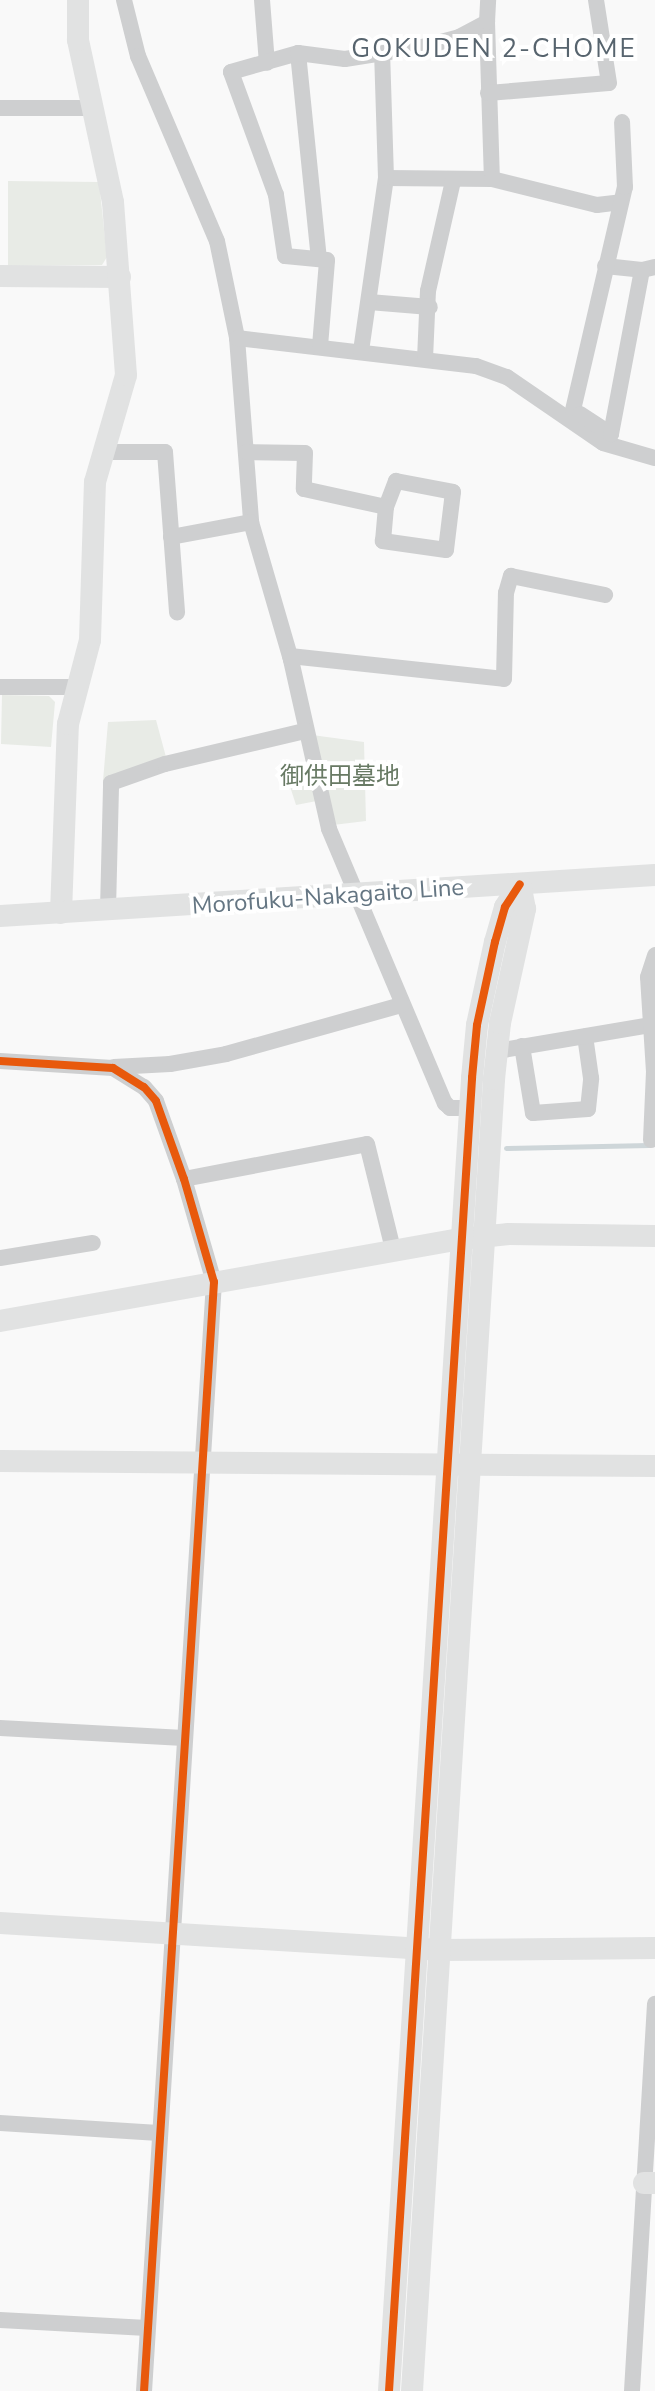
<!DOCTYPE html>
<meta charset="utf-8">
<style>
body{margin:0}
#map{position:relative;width:655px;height:2391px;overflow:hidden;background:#f9f9f9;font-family:"Nunito Sans","Noto Sans JP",sans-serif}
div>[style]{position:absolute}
.green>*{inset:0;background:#e8ebe6}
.stream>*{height:5px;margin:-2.5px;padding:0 2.5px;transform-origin:2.5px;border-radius:2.5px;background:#ced6d9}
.street>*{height:16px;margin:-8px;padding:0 8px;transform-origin:8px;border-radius:8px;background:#cecfd0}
.secondary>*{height:22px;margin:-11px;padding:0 11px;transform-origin:11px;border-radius:11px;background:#e1e2e2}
.cycleway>*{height:8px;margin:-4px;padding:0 4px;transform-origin:4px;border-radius:4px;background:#e8590c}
span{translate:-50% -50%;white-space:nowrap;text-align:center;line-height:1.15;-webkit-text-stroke:8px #fff;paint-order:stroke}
.park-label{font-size:24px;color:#687a64}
.street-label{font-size:24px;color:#657683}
.neighbourhood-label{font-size:26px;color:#57646e;letter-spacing:2px}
</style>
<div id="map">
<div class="green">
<div style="clip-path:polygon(8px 181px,99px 182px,107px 257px,102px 265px,8px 266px)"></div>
<div style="clip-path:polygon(2px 695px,49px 696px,55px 702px,51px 747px,1px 744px)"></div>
<div style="clip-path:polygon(156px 720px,166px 757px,103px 781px,108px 722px)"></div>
<div style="clip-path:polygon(312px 735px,364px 742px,366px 821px,333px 825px,327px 799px,296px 805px,286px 774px,319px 766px)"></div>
</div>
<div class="stream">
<div style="left:506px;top:1148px;width:143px;rotate:-1.2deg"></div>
</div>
<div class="street">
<div style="left:124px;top:0;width:58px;rotate:76deg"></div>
<div style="left:138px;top:56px;width:201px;rotate:66.9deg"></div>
<div style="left:217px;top:241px;width:99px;rotate:78.3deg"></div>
<div style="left:237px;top:338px;width:185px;rotate:85.6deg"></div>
<div style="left:251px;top:522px;width:144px;rotate:73.8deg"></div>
<div style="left:291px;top:660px;width:173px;rotate:77.3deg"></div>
<div style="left:329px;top:829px;width:298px;rotate:67.1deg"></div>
<div style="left:445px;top:1103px;width:7px;rotate:45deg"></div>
<div style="left:450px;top:1108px;width:20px"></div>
<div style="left:262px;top:0;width:63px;rotate:85.5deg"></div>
<div style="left:487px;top:22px;width:157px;rotate:88.2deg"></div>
<div style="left:298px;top:53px;width:206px;rotate:84.2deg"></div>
<div style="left:488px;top:93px;width:121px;rotate:-4.7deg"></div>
<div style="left:609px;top:83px;width:84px;rotate:-98.9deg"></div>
<div style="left:0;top:108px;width:92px"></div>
<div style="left:386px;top:178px;width:106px;rotate:0.5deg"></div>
<div style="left:492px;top:179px;width:108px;rotate:13.9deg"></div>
<div style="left:597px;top:205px;width:24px;rotate:-7deg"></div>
<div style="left:605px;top:266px;width:37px;rotate:6deg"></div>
<div style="left:642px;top:270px;width:13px;rotate:-13deg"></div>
<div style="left:369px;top:302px;width:61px;rotate:4.7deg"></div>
<div style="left:237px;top:338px;width:241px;rotate:6.7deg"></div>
<div style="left:476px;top:366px;width:33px;rotate:20deg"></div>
<div style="left:507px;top:377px;width:116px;rotate:34.5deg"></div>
<div style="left:603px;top:443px;width:54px;rotate:16.1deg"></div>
<div style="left:320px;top:346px;width:86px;rotate:-85.3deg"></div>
<div style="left:327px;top:260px;width:42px;rotate:-174.6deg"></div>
<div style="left:285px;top:256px;width:62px;rotate:-98.4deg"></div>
<div style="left:276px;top:195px;width:131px;rotate:-110.1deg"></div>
<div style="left:231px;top:72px;width:70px;rotate:-15.8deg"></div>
<div style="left:298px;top:53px;width:47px;rotate:7.3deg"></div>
<div style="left:345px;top:59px;width:78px;rotate:-8.9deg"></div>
<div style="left:422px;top:47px;width:38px;rotate:-15deg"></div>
<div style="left:459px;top:37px;width:32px;rotate:-28deg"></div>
<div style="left:487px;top:22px;width:22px;rotate:-87deg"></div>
<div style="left:361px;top:351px;width:175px;rotate:-81.8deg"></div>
<div style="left:386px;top:178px;width:124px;rotate:-91.8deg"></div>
<div style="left:425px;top:359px;width:68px;rotate:-87.5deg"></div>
<div style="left:428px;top:291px;width:113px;rotate:-77.2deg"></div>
<div style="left:573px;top:410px;width:229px;rotate:-76.9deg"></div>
<div style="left:625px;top:187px;width:65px;rotate:-92.6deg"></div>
<div style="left:580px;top:414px;width:37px;rotate:33deg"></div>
<div style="left:611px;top:434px;width:167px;rotate:-79.3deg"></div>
<div style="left:104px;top:452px;width:61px"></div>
<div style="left:165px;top:452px;width:161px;rotate:85.7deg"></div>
<div style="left:246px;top:452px;width:59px;rotate:1deg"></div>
<div style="left:305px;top:453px;width:36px;rotate:92deg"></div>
<div style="left:304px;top:489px;width:84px;rotate:12.4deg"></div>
<div style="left:386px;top:507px;width:28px;rotate:-69deg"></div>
<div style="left:396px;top:481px;width:58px;rotate:10.9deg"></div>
<div style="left:453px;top:492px;width:58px;rotate:96.9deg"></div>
<div style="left:446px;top:550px;width:64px;rotate:-171.9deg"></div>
<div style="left:383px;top:541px;width:34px;rotate:-85deg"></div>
<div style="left:171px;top:537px;width:81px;rotate:-10.6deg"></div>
<div style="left:290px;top:656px;width:215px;rotate:6.1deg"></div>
<div style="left:504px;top:679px;width:86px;rotate:-88.7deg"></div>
<div style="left:506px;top:593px;width:18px;rotate:-74deg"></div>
<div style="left:511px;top:576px;width:96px;rotate:11.4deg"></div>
<div style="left:0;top:687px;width:79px"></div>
<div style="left:108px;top:910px;width:127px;rotate:-88.6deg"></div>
<div style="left:111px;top:783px;width:57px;rotate:-19.4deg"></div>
<div style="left:165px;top:764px;width:144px;rotate:-13.3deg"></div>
<div style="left:522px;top:1046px;width:68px;rotate:80.7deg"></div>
<div style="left:533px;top:1113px;width:55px;rotate:-4.2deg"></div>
<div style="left:588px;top:1109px;width:31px;rotate:-84deg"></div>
<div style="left:591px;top:1078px;width:42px;rotate:-98.1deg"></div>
<div style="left:497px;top:1051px;width:155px;rotate:-9.6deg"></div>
<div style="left:0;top:1061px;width:113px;rotate:3.5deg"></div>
<div style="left:113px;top:1068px;width:36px;rotate:32deg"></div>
<div style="left:144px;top:1087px;width:18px;rotate:49deg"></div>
<div style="left:156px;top:1101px;width:83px;rotate:70.3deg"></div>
<div style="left:184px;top:1179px;width:107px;rotate:73.8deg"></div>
<div style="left:214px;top:1282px;width:1111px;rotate:93.61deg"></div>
<div style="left:114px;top:1067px;width:56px;rotate:-3.1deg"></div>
<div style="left:170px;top:1064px;width:57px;rotate:-10.1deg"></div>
<div style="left:226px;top:1054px;width:182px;rotate:-15.6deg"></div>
<div style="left:651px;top:1140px;width:68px;rotate:-87.5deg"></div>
<div style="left:654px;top:1072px;width:95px;rotate:-93.6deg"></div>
<div style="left:648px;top:977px;width:23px;rotate:-72deg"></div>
<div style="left:184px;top:1179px;width:186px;rotate:-10.8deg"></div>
<div style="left:367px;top:1144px;width:108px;rotate:76.1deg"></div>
<div style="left:0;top:1258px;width:94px;rotate:-9.2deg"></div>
<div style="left:0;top:1728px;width:184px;rotate:3.1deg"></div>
<div style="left:0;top:2123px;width:159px;rotate:3.6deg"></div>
<div style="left:0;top:2320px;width:147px;rotate:3.1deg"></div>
<div style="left:632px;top:2391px;width:388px;rotate:-86.6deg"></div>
</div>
<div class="secondary">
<div style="left:0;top:276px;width:120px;rotate:0.5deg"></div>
<div style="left:61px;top:913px;width:189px;rotate:-87.9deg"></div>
<div style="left:68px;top:724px;width:87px;rotate:-75.3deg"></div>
<div style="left:90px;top:640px;width:158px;rotate:-88.2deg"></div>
<div style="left:95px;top:482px;width:111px;rotate:-73.8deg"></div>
<div style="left:126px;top:375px;width:173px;rotate:-94.3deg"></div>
<div style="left:113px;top:202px;width:166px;rotate:-102.2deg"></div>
<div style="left:78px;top:40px;width:40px;rotate:-90deg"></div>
<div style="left:0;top:916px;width:656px;rotate:-3.58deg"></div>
<div style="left:0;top:1321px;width:468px;rotate:-10.1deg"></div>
<div style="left:461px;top:1239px;width:48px;rotate:-5.9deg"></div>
<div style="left:509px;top:1234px;width:146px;rotate:0.8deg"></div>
<div style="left:0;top:1461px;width:655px;rotate:0.44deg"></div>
<div style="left:0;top:1923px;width:440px;rotate:3.5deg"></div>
<div style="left:439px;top:1950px;width:216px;rotate:-0.5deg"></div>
<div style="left:644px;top:2183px;width:11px"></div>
<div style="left:389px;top:2391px;width:1316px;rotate:-86.38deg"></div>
<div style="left:472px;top:1078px;width:53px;rotate:-84.6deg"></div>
<div style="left:477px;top:1025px;width:85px;rotate:-77.8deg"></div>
<div style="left:495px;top:942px;width:36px;rotate:-74deg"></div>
<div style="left:505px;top:907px;width:27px;rotate:-57deg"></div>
<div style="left:412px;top:2391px;width:1315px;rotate:-86.42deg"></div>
<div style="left:494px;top:1079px;width:56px;rotate:-83.9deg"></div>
<div style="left:500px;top:1023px;width:117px;rotate:-77.6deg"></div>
<div style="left:525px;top:909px;width:25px;rotate:-101deg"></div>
</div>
<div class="cycleway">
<div style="left:0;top:1061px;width:113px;rotate:3.5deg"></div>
<div style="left:113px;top:1068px;width:36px;rotate:32deg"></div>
<div style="left:144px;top:1087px;width:18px;rotate:49deg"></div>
<div style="left:156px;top:1101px;width:83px;rotate:70.3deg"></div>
<div style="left:184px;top:1179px;width:107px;rotate:73.8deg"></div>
<div style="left:214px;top:1282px;width:1111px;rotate:93.61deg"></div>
<div style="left:389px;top:2391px;width:1316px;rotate:-86.38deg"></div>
<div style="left:472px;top:1078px;width:53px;rotate:-84.6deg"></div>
<div style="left:477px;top:1025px;width:85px;rotate:-77.8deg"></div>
<div style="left:495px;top:942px;width:36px;rotate:-74deg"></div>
<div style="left:505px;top:907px;width:27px;rotate:-57deg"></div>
</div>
<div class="park-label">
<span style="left:340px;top:777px">御供田墓地</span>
</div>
<div class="street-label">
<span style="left:328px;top:897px;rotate:-4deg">Morofuku-Nakagaito Line</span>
</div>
<div class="neighbourhood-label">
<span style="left:494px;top:49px">GOKUDEN 2-CHOME</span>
</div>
</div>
